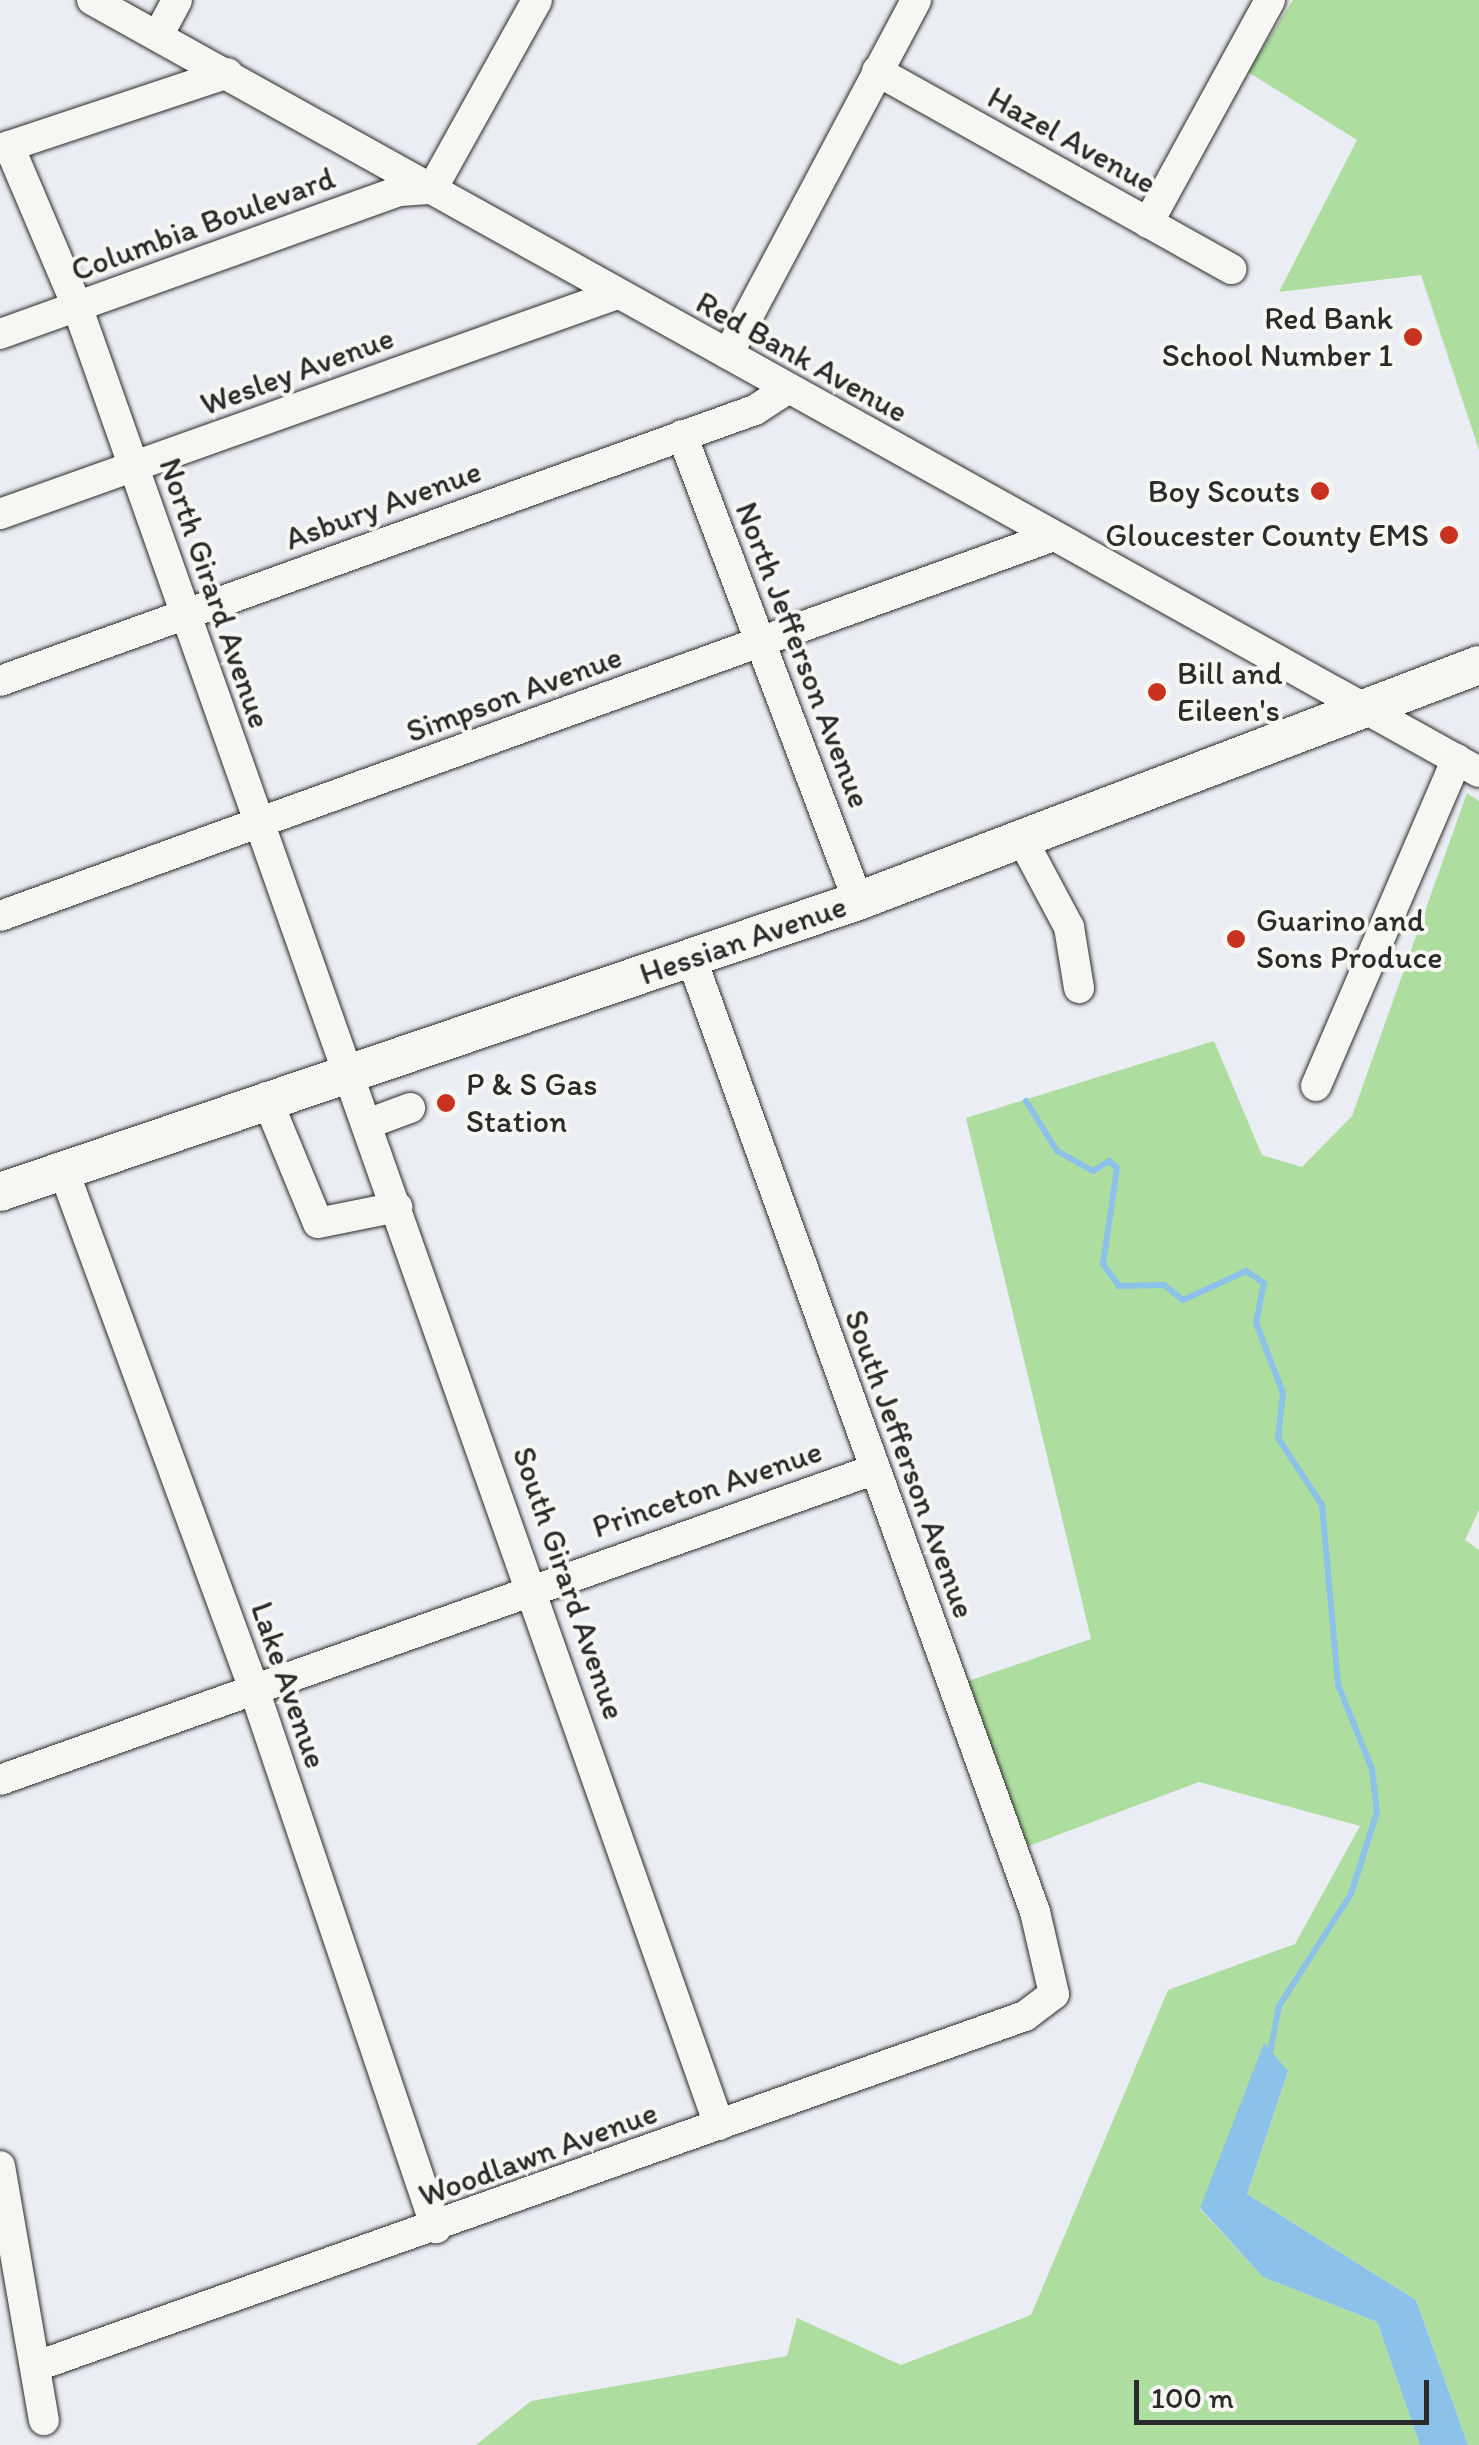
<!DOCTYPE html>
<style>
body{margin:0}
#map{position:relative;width:1479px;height:2445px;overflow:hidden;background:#ebedf4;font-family:Itim,sans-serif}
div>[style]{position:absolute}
.green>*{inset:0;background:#adde9f}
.water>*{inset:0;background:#8cc1e9}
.stream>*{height:6px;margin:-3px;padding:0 3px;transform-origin:3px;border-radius:3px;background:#8cc1e9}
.roads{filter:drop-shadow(0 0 2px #2b2b2b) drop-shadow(0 0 2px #2b2b2b)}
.minor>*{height:30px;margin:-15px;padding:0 15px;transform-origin:15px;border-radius:15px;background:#f6f6f2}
.major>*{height:38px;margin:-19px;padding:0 19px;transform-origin:19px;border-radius:19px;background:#f6f6f2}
.dots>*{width:28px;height:28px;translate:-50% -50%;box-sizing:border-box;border:5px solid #f6f6f2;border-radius:50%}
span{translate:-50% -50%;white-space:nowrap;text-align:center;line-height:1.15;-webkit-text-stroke:8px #f6f6f2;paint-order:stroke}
.street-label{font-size:32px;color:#2b2b2b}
.poi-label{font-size:32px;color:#2b2b2b}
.right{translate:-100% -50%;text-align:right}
.left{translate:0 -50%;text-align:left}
.scale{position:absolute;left:1134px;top:2380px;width:295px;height:45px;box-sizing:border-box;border:5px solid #2b2b2b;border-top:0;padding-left:12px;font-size:30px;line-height:35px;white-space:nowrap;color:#2b2b2b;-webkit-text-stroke:8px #f6f6f2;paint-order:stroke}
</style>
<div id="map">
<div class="green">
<div style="clip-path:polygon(1293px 0,1479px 0,1479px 450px,1421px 275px,1279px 292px,1357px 140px,1248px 72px)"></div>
<div style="clip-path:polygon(1467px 793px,1479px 801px,1479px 1510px,1465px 1540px,1479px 1550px,1479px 2445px,1468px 2445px,1416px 2300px,1247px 2194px,1288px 2071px,1200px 2209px,1263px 2277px,1377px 2322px,1420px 2445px,476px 2445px,531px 2401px,787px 2356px,797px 2318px,901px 2365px,1031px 2315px,1168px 1990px,1295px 1944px,1360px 1826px,1199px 1782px,1013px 1852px,945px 1689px,1091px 1639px,966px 1118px,1214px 1041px,1262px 1155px,1302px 1167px,1352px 1116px)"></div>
</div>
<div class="water">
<div style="clip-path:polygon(1264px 2043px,1288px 2071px,1247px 2194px,1416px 2300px,1468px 2445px,1420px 2445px,1377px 2322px,1263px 2277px,1200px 2208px)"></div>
</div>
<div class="stream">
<div style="left:1026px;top:1101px;width:59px;rotate:58.2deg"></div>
<div style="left:1057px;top:1151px;width:41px;rotate:29.1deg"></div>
<div style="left:1093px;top:1171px;width:19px;rotate:-32deg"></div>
<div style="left:1109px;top:1161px;width:11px;rotate:41deg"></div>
<div style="left:1117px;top:1168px;width:97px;rotate:98.3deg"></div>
<div style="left:1103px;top:1264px;width:27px;rotate:54deg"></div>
<div style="left:1119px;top:1286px;width:45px;rotate:-1.3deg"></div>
<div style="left:1164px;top:1285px;width:24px;rotate:38deg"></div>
<div style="left:1183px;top:1300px;width:69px;rotate:-24.7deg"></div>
<div style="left:1246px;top:1271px;width:22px;rotate:34deg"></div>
<div style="left:1264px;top:1283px;width:41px;rotate:101.3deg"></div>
<div style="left:1256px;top:1323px;width:75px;rotate:68.9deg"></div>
<div style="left:1283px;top:1393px;width:45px;rotate:96.3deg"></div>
<div style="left:1278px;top:1438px;width:80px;rotate:56.7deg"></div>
<div style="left:1322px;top:1505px;width:181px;rotate:84.9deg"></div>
<div style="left:1338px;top:1685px;width:91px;rotate:68deg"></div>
<div style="left:1372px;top:1769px;width:43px;rotate:83.4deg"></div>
<div style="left:1377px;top:1812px;width:86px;rotate:107.6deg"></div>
<div style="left:1351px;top:1894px;width:133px;rotate:122.7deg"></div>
<div style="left:1279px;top:2006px;width:53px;rotate:100.9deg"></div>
</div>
<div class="roads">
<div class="minor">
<div style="left:92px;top:0;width:1587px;rotate:29.1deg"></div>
<div style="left:159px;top:34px;width:38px;rotate:-62deg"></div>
<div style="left:877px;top:71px;width:406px;rotate:29.2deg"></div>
<div style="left:9px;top:146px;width:174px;rotate:67deg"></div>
<div style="left:77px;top:306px;width:1929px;rotate:70.56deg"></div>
<div style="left:0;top:149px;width:240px;rotate:-18.4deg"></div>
<div style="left:1148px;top:223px;width:254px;rotate:-61.3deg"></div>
<div style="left:0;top:334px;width:425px;rotate:-19.7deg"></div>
<div style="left:400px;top:191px;width:32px;rotate:-4deg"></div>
<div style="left:432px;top:189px;width:216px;rotate:-60.9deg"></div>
<div style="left:728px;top:354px;width:401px;rotate:-62deg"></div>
<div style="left:682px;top:435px;width:498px;rotate:69.3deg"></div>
<div style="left:0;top:514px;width:655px;rotate:-19.62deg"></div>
<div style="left:0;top:681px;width:802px;rotate:-19.75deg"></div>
<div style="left:755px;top:410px;width:37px;rotate:-33deg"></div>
<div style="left:1022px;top:839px;width:100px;rotate:61.9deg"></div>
<div style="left:1069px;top:927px;width:62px;rotate:80.7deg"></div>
<div style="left:0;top:916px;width:1117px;rotate:-19.83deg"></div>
<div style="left:1316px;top:1086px;width:356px;rotate:-66.7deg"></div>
<div style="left:266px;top:1097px;width:136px;rotate:67.6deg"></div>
<div style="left:318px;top:1223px;width:81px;rotate:-11.4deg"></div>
<div style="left:367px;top:1124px;width:46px;rotate:-20.4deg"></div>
<div style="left:63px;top:1169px;width:557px;rotate:69.84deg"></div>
<div style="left:255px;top:1692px;width:566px;rotate:71.34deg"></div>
<div style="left:0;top:1780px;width:926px;rotate:-19.55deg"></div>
<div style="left:0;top:2166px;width:258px;rotate:80.2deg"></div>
<div style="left:37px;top:2366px;width:1048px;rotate:-19.51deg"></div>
<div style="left:1025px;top:2016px;width:36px;rotate:-37deg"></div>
<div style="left:1054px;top:1994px;width:84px;rotate:-103deg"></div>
<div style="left:1035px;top:1912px;width:1012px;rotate:-109.81deg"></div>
</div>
<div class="major">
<div style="left:0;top:1192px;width:906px;rotate:-18.73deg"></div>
<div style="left:858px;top:901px;width:664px;rotate:-20.81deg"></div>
</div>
</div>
<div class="dots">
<div style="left:1413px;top:337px;background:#c8321e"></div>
<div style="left:1320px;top:491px;background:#c8321e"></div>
<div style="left:1449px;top:535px;background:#c8321e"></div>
<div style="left:1157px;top:692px;background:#c8321e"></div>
<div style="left:1236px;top:939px;background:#c8321e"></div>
<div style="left:446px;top:1103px;background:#c8321e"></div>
</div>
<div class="street-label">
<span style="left:1072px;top:140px;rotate:29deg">Hazel Avenue</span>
<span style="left:203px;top:224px;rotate:-20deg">Columbia Boulevard</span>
<span style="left:802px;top:357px;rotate:29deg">Red Bank Avenue</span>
<span style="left:297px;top:371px;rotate:-20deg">Wesley Avenue</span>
<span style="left:383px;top:505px;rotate:-20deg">Asbury Avenue</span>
<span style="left:215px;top:593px;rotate:71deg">North Girard Avenue</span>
<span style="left:803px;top:655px;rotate:69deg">North Jefferson Avenue</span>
<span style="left:514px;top:694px;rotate:-20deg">Simpson Avenue</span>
<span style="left:743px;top:940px;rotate:-19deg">Hessian Avenue</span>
<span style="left:910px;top:1464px;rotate:70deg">South Jefferson Avenue</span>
<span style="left:707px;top:1489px;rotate:-19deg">Princeton Avenue</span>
<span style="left:569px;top:1583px;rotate:71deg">South Girard Avenue</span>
<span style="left:289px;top:1685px;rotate:71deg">Lake Avenue</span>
<span style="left:538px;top:2154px;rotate:-20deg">Woodlawn Avenue</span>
</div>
<div class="poi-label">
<span class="right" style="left:1393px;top:337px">Red Bank<br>School Number 1</span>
<span class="right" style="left:1300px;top:491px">Boy Scouts</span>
<span class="right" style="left:1429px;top:535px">Gloucester County EMS</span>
<span class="left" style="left:1177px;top:692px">Bill and<br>Eileen's</span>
<span class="left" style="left:1256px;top:939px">Guarino and<br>Sons Produce</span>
<span class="left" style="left:466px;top:1103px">P &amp; S Gas<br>Station</span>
</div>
<div class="scale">100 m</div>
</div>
